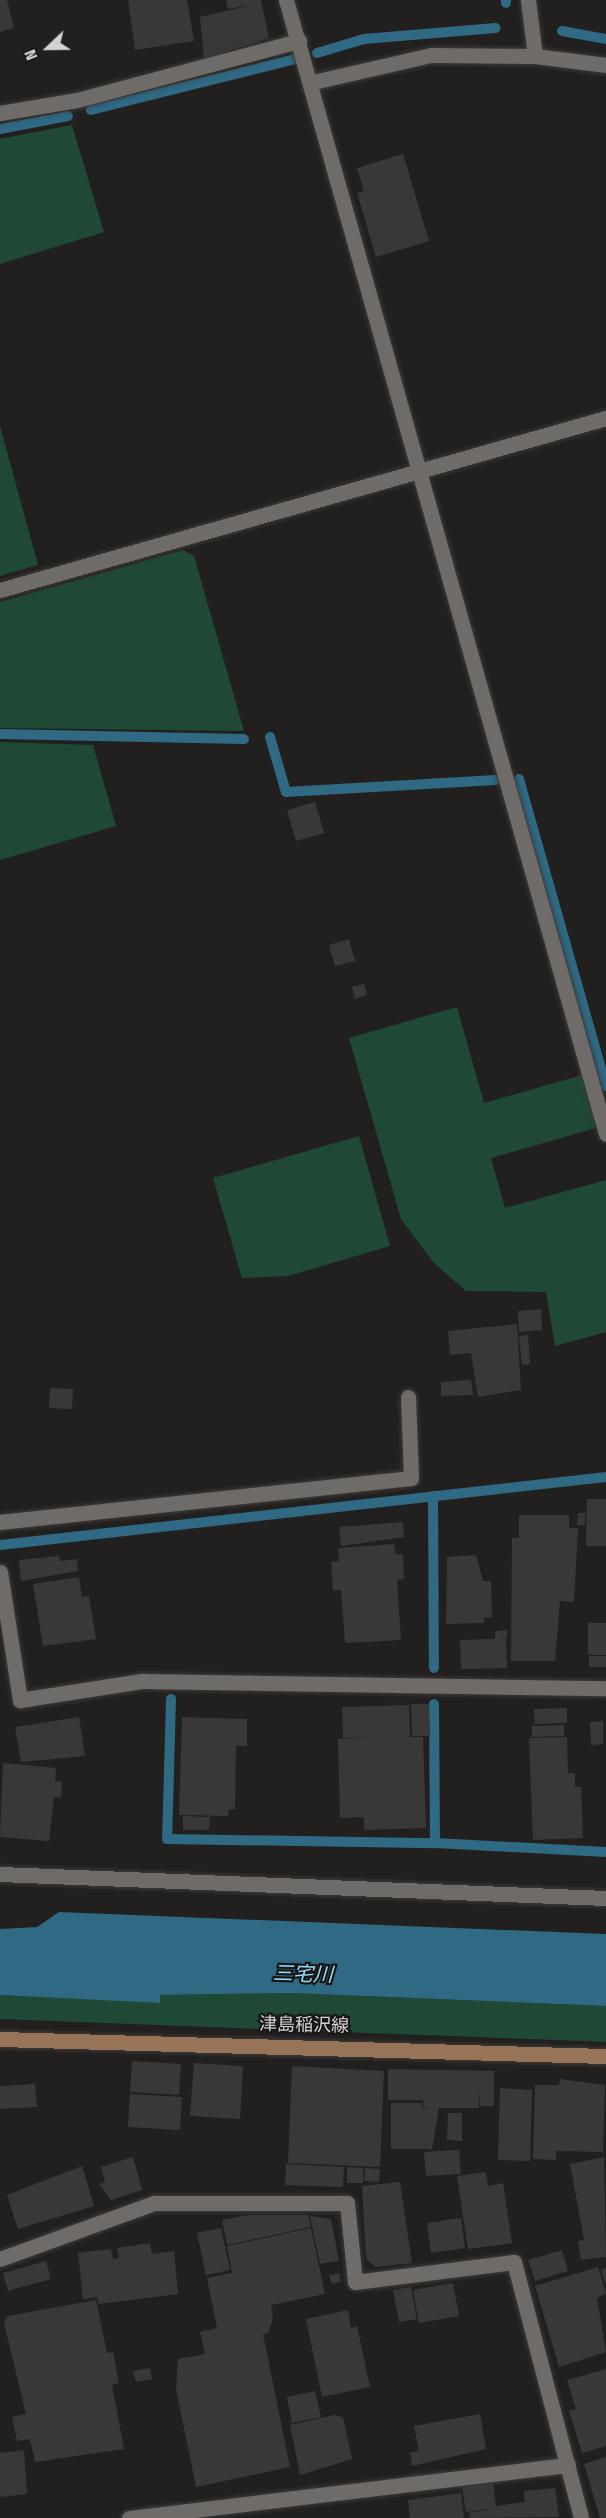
<!DOCTYPE html>
<meta charset="utf-8">
<style>
body{margin:0}
#map{position:relative;width:606px;height:2518px;overflow:hidden;background:#22201e;font-family:"Fira Sans Condensed","Noto Sans JP",sans-serif}
div>[style]{position:absolute}
.green>*{inset:0;background:#1f4934}
.water>*{inset:0;background:#2f6983}
.stream>*{height:10px;margin:-5px;padding:0 5px;transform-origin:5px;border-radius:5px;background:#2f6983}
.building>*{inset:0;background:#3a3836}
.roads{filter:drop-shadow(0 0 2px #3c3a38) drop-shadow(0 0 2px #3c3a38)}
.minor>*{height:15px;margin:-7.5px;padding:0 7.5px;transform-origin:7.5px;border-radius:7.5px;background:#6e6b69}
.secondary>*{height:15px;margin:-7.5px;padding:0 7.5px;transform-origin:7.5px;border-radius:7.5px;background:#977358}
span{translate:-50% -50%;white-space:nowrap;text-align:center;line-height:1.15;-webkit-text-stroke:4.5px #191715;paint-order:stroke}
.street-label{font-size:18px;color:#d4d3d2}
.water-label{font-size:20px;color:#98dcfe;font-style:italic}
.north{position:absolute;left:18px;top:18px;width:60px;height:60px;-webkit-text-stroke:4px #191715;paint-order:stroke;rotate:248deg;font-size:16px;font-weight:700;line-height:24px;text-align:center;color:#d4d3d2}
.north::after{content:'';display:block;margin:auto;width:21px;height:27px;background:#d4d3d2;clip-path:polygon(50% 0,100% 100%,50% 72%,0 100%)}
</style>
<div id="map">
<div class="green">
<div style="clip-path:polygon(72px 125px,104px 232px,0 264px,0 139px)"></div>
<div style="clip-path:polygon(0 426px,38px 565px,0 576px)"></div>
<div style="clip-path:polygon(183px 550px,194px 556px,244px 731px,0 728px,0 602px)"></div>
<div style="clip-path:polygon(0 742px,93px 745px,116px 826px,0 860px)"></div>
<div style="clip-path:polygon(457px 1007px,484px 1103px,582px 1075px,596px 1128px,491px 1158px,505px 1208px,606px 1180px,606px 1332px,555px 1346px,546px 1292px,466px 1291px,433px 1262px,401px 1219px,349px 1038px)"></div>
<div style="clip-path:polygon(359px 1136px,390px 1246px,288px 1276px,242px 1278px,213px 1178px)"></div>
<div style="clip-path:polygon(291px 1993px,606px 2006px,606px 2042px,0 2019px,0 1995px,160px 2002px,160px 1995px)"></div>
</div>
<div class="water">
<div style="clip-path:polygon(59px 1912px,606px 1934px,606px 2006px,291px 1993px,160px 1995px,160px 2003px,0 1995px,0 1929px,37px 1927px)"></div>
</div>
<div class="stream">
<div style="left:506px;top:0;width:3px;rotate:90deg"></div>
<div style="left:562px;top:31px;width:45px;rotate:10.3deg"></div>
<div style="left:317px;top:53px;width:49px;rotate:-16.6deg"></div>
<div style="left:364px;top:39px;width:132px;rotate:-4.8deg"></div>
<div style="left:91px;top:110px;width:211px;rotate:-14deg"></div>
<div style="left:0;top:129px;width:69px;rotate:-10.8deg"></div>
<div style="left:0;top:734px;width:244px;rotate:1.2deg"></div>
<div style="left:270px;top:737px;width:57px;rotate:73.8deg"></div>
<div style="left:286px;top:792px;width:210px;rotate:-3.3deg"></div>
<div style="left:519px;top:779px;width:319px;rotate:74.2deg"></div>
<div style="left:433px;top:1496px;width:172px;rotate:89.7deg"></div>
<div style="left:0;top:1545px;width:610px;rotate:-6.4deg"></div>
<div style="left:171px;top:1699px;width:140px;rotate:91.6deg"></div>
<div style="left:167px;top:1839px;width:268px;rotate:0.9deg"></div>
<div style="left:435px;top:1843px;width:171px;rotate:3deg"></div>
<div style="left:434px;top:1704px;width:139px;rotate:89.6deg"></div>
</div>
<div class="building">
<div style="clip-path:polygon(0 0,7px 0,14px 28px,0 32px)"></div>
<div style="clip-path:polygon(128px 0,187px 0,194px 41px,135px 50px)"></div>
<div style="clip-path:polygon(226px 0,261px 0,269px 38px,204px 59px,200px 17px,252px 5px,228px 9px)"></div>
<div style="clip-path:polygon(403px 154px,429px 241px,376px 257px,357px 193px,364px 191px,357px 168px)"></div>
<div style="clip-path:polygon(315px 802px,324px 833px,296px 841px,287px 810px)"></div>
<div style="clip-path:polygon(349px 939px,355px 961px,335px 966px,329px 945px)"></div>
<div style="clip-path:polygon(364px 984px,367px 995px,355px 999px,352px 987px)"></div>
<div style="clip-path:polygon(541px 1309px,542px 1330px,519px 1332px,518px 1311px)"></div>
<div style="clip-path:polygon(517px 1324px,521px 1390px,478px 1397px,471px 1353px,450px 1355px,448px 1331px)"></div>
<div style="clip-path:polygon(528px 1335px,530px 1364px,522px 1365px,519px 1336px)"></div>
<div style="clip-path:polygon(471px 1380px,473px 1395px,441px 1396px,441px 1382px)"></div>
<div style="clip-path:polygon(50px 1388px,73px 1389px,72px 1409px,49px 1408px)"></div>
<div style="clip-path:polygon(587px 1499px,606px 1499px,606px 1546px,586px 1546px)"></div>
<div style="clip-path:polygon(578px 1513px,585px 1513px,585px 1525px,577px 1525px)"></div>
<div style="clip-path:polygon(519px 1515px,569px 1515px,569px 1528px,578px 1528px,574px 1602px,560px 1601px,555px 1661px,511px 1661px,512px 1538px,519px 1538px)"></div>
<div style="clip-path:polygon(403px 1522px,404px 1537px,341px 1546px,339px 1527px)"></div>
<div style="clip-path:polygon(394px 1544px,396px 1555px,403px 1554px,404px 1579px,397px 1580px,401px 1640px,345px 1643px,341px 1590px,333px 1591px,331px 1562px,339px 1561px,338px 1548px)"></div>
<div style="clip-path:polygon(476px 1555px,483px 1581px,491px 1581px,492px 1617px,484px 1618px,484px 1623px,446px 1624px,447px 1557px)"></div>
<div style="clip-path:polygon(59px 1556px,60px 1561px,77px 1559px,78px 1571px,21px 1581px,19px 1560px)"></div>
<div style="clip-path:polygon(79px 1577px,82px 1597px,89px 1596px,96px 1639px,43px 1646px,33px 1584px)"></div>
<div style="clip-path:polygon(588px 1623px,606px 1623px,606px 1655px,588px 1655px)"></div>
<div style="clip-path:polygon(507px 1630px,507px 1638px,500px 1638px,506px 1639px,507px 1668px,461px 1669px,460px 1640px,495px 1639px,495px 1631px)"></div>
<div style="clip-path:polygon(589px 1656px,606px 1656px,606px 1667px,589px 1667px)"></div>
<div style="clip-path:polygon(411px 1704px,429px 1704px,430px 1736px,412px 1736px)"></div>
<div style="clip-path:polygon(409px 1705px,410px 1737px,423px 1737px,426px 1828px,364px 1830px,364px 1817px,340px 1818px,338px 1739px,378px 1737px,343px 1738px,342px 1707px)"></div>
<div style="clip-path:polygon(567px 1708px,567px 1723px,535px 1724px,534px 1709px)"></div>
<div style="clip-path:polygon(79px 1717px,85px 1756px,21px 1762px,15px 1727px)"></div>
<div style="clip-path:polygon(182px 1717px,247px 1719px,247px 1746px,236px 1746px,235px 1809px,229px 1809px,228px 1816px,179px 1815px)"></div>
<div style="clip-path:polygon(603px 1721px,603px 1744px,591px 1745px,590px 1722px)"></div>
<div style="clip-path:polygon(564px 1725px,564px 1736px,532px 1737px,532px 1726px)"></div>
<div style="clip-path:polygon(567px 1737px,568px 1773px,575px 1773px,575px 1787px,581px 1787px,583px 1838px,533px 1840px,529px 1738px)"></div>
<div style="clip-path:polygon(3px 1763px,56px 1768px,55px 1781px,62px 1782px,61px 1798px,54px 1797px,49px 1841px,0 1837px)"></div>
<div style="clip-path:polygon(183px 1816px,210px 1817px,209px 1830px,183px 1830px)"></div>
<div style="clip-path:polygon(132px 2061px,181px 2064px,179px 2095px,130px 2092px)"></div>
<div style="clip-path:polygon(194px 2063px,243px 2066px,240px 2119px,190px 2116px)"></div>
<div style="clip-path:polygon(292px 2066px,384px 2071px,380px 2167px,288px 2163px)"></div>
<div style="clip-path:polygon(388px 2069px,494px 2071px,494px 2106px,480px 2106px,479px 2089px,479px 2108px,439px 2108px,432px 2149px,391px 2149px,391px 2103px,422px 2103px,422px 2109px,431px 2108px,423px 2108px,423px 2100px,388px 2100px)"></div>
<div style="clip-path:polygon(560px 2079px,605px 2085px,603px 2152px,556px 2151px,556px 2160px,533px 2159px,535px 2085px,559px 2085px)"></div>
<div style="clip-path:polygon(35px 2084px,37px 2107px,0 2109px,0 2086px)"></div>
<div style="clip-path:polygon(500px 2088px,532px 2090px,530px 2161px,498px 2160px)"></div>
<div style="clip-path:polygon(130px 2094px,182px 2097px,180px 2130px,128px 2127px)"></div>
<div style="clip-path:polygon(448px 2113px,462px 2113px,462px 2141px,447px 2140px)"></div>
<div style="clip-path:polygon(459px 2150px,461px 2174px,426px 2176px,424px 2152px)"></div>
<div style="clip-path:polygon(133px 2157px,142px 2190px,111px 2200px,99px 2184px,105px 2182px,101px 2167px)"></div>
<div style="clip-path:polygon(604px 2157px,606px 2257px,581px 2260px,578px 2241px,584px 2240px,570px 2164px)"></div>
<div style="clip-path:polygon(286px 2164px,344px 2167px,343px 2187px,285px 2185px)"></div>
<div style="clip-path:polygon(82px 2166px,94px 2206px,18px 2229px,7px 2195px)"></div>
<div style="clip-path:polygon(347px 2167px,363px 2168px,363px 2183px,347px 2183px)"></div>
<div style="clip-path:polygon(365px 2168px,380px 2169px,379px 2182px,364px 2181px)"></div>
<div style="clip-path:polygon(486px 2172px,488px 2186px,503px 2183px,512px 2243px,468px 2249px,457px 2176px)"></div>
<div style="clip-path:polygon(400px 2182px,412px 2263px,375px 2267px,366px 2258px,362px 2186px)"></div>
<div style="clip-path:polygon(249px 2215px,308px 2215px,311px 2227px,227px 2245px,222px 2220px)"></div>
<div style="clip-path:polygon(310px 2216px,331px 2219px,339px 2261px,320px 2264px)"></div>
<div style="clip-path:polygon(461px 2218px,465px 2248px,431px 2253px,427px 2223px)"></div>
<div style="clip-path:polygon(221px 2228px,230px 2270px,206px 2275px,197px 2233px)"></div>
<div style="clip-path:polygon(311px 2228px,325px 2294px,271px 2305px,273px 2318px,268px 2333px,263px 2334px,290px 2467px,196px 2487px,176px 2389px,178px 2359px,205px 2354px,200px 2332px,217px 2328px,207px 2278px,232px 2273px,227px 2246px)"></div>
<div style="clip-path:polygon(150px 2243px,152px 2254px,174px 2251px,178px 2294px,99px 2304px,97px 2297px,83px 2299px,78px 2253px,111px 2249px,113px 2259px,119px 2258px,117px 2248px)"></div>
<div style="clip-path:polygon(562px 2250px,568px 2271px,535px 2281px,528px 2260px)"></div>
<div style="clip-path:polygon(46px 2261px,51px 2279px,8px 2291px,3px 2273px)"></div>
<div style="clip-path:polygon(598px 2267px,606px 2294px,597px 2298px,606px 2352px,559px 2367px,535px 2286px)"></div>
<div style="clip-path:polygon(606px 2268px,606px 2283px,605px 2283px,601px 2269px)"></div>
<div style="clip-path:polygon(339px 2273px,341px 2282px,332px 2284px,329px 2275px)"></div>
<div style="clip-path:polygon(453px 2283px,459px 2316px,419px 2323px,413px 2290px)"></div>
<div style="clip-path:polygon(411px 2287px,417px 2319px,399px 2322px,393px 2290px)"></div>
<div style="clip-path:polygon(96px 2300px,107px 2353px,113px 2352px,119px 2383px,112px 2385px,124px 2449px,35px 2462px,30px 2439px,17px 2441px,12px 2417px,26px 2414px,4px 2323px,8px 2316px)"></div>
<div style="clip-path:polygon(348px 2310px,351px 2328px,357px 2326px,370px 2387px,322px 2397px,306px 2319px)"></div>
<div style="clip-path:polygon(150px 2368px,152px 2379px,136px 2382px,133px 2371px)"></div>
<div style="clip-path:polygon(606px 2369px,606px 2446px,582px 2453px,569px 2411px,576px 2409px,567px 2380px)"></div>
<div style="clip-path:polygon(315px 2391px,321px 2417px,292px 2423px,287px 2397px)"></div>
<div style="clip-path:polygon(480px 2414px,486px 2449px,412px 2466px,410px 2453px,419px 2451px,414px 2426px)"></div>
<div style="clip-path:polygon(334px 2415px,343px 2417px,352px 2459px,300px 2475px,290px 2425px)"></div>
<div style="clip-path:polygon(24px 2450px,27px 2494px,0 2497px,0 2453px)"></div>
<div style="clip-path:polygon(606px 2457px,606px 2518px,600px 2518px,584px 2464px)"></div>
<div style="clip-path:polygon(493px 2483px,496px 2506px,525px 2502px,524px 2491px,555px 2488px,559px 2517px,470px 2518px,469px 2513px,497px 2508px,466px 2512px,462px 2487px)"></div>
<div style="clip-path:polygon(461px 2493px,464px 2518px,410px 2518px,408px 2500px)"></div>
</div>
<div class="roads">
<div class="minor">
<div style="left:286px;top:0;width:1178px;rotate:74.24deg"></div>
<div style="left:528px;top:0;width:56px;rotate:82.9deg"></div>
<div style="left:313px;top:82px;width:121px;rotate:-12.9deg"></div>
<div style="left:431px;top:55px;width:104px;rotate:0.6deg"></div>
<div style="left:535px;top:56px;width:72px;rotate:7.2deg"></div>
<div style="left:0;top:113px;width:78px;rotate:-9.6deg"></div>
<div style="left:77px;top:100px;width:230px;rotate:-14.9deg"></div>
<div style="left:0;top:590px;width:630px;rotate:-15.85deg"></div>
<div style="left:0;top:1522px;width:413px;rotate:-6.1deg"></div>
<div style="left:411px;top:1478px;width:81px;rotate:-92.1deg"></div>
<div style="left:0;top:1572px;width:130px;rotate:81.1deg"></div>
<div style="left:20px;top:1700px;width:123px;rotate:-8.9deg"></div>
<div style="left:142px;top:1681px;width:464px;rotate:0.9deg"></div>
<div style="left:0;top:1874px;width:606px;rotate:2.27deg"></div>
<div style="left:0;top:2259px;width:164px;rotate:-20deg"></div>
<div style="left:154px;top:2203px;width:193px"></div>
<div style="left:347px;top:2203px;width:79px;rotate:84.2deg"></div>
<div style="left:355px;top:2282px;width:160px;rotate:-7.2deg"></div>
<div style="left:514px;top:2262px;width:265px;rotate:75.3deg"></div>
<div style="left:129px;top:2518px;width:442px;rotate:-6.9deg"></div>
</div>
<div class="secondary">
<div style="left:0;top:2039px;width:606px;rotate:1.61deg"></div>
</div>
</div>
<div class="street-label">
<span style="left:304px;top:2025px;rotate:1deg">津島稲沢線</span>
</div>
<div class="water-label">
<span style="left:303px;top:1974px;rotate:2deg">三宅川</span>
</div>
<div class="north">N</div>
</div>
